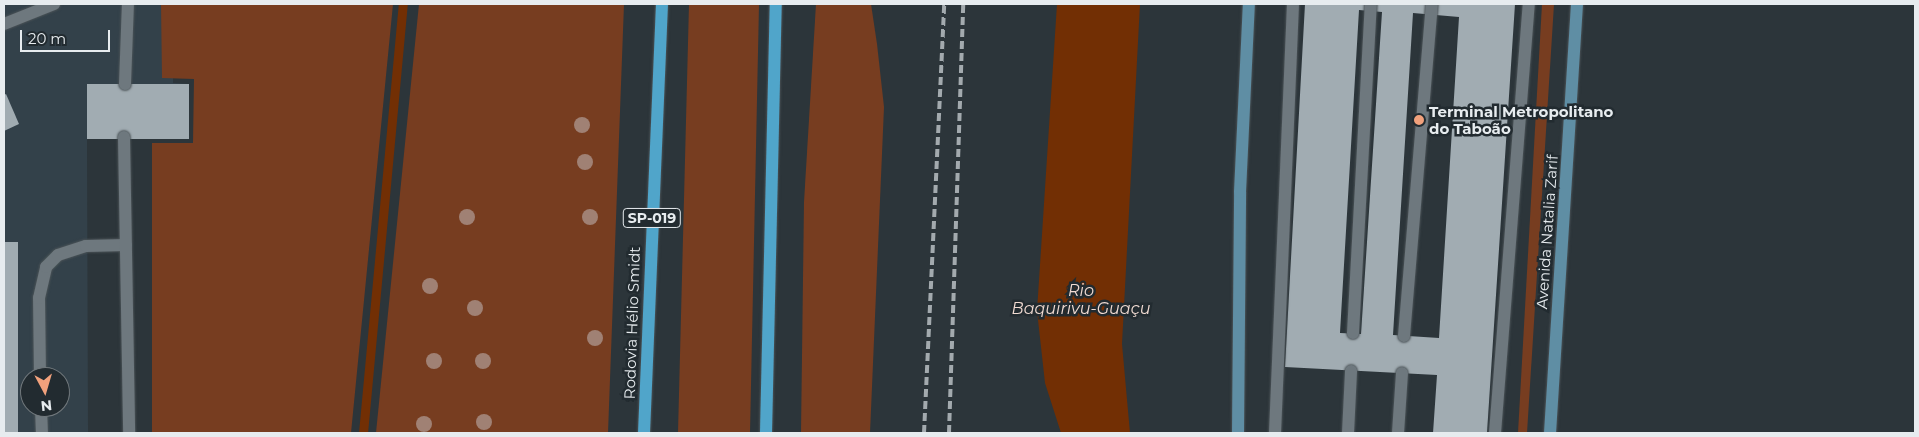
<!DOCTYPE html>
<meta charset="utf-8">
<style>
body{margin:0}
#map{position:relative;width:1919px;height:437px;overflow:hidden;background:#2c353a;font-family:Montserrat,sans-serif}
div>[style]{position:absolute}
.built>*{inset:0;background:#33414a}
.green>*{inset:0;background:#773d20}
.water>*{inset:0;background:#722f04}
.stream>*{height:9px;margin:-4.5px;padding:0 4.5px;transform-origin:4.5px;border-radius:4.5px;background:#722f04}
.building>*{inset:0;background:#a1acb2}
.roads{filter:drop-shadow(0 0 1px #4b5357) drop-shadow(0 0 1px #4b5357)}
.service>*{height:12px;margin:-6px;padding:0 6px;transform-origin:6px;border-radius:6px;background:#6e787e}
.minor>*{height:12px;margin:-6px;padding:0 6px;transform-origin:6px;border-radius:6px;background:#6e787e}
.secondary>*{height:12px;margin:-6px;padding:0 6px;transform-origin:6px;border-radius:6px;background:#5f8ea4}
.primary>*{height:12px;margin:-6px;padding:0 6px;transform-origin:6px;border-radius:6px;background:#50a5ca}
.rail>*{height:4px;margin-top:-2px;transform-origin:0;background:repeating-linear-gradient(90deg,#a3aaae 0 8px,transparent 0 12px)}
.trees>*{width:16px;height:16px;margin:-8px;border-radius:50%;background:#a08174}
.dots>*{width:14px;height:14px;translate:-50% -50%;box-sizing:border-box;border:2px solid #222b30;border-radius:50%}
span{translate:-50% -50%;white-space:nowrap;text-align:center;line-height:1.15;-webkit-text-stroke:5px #222b30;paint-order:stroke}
.shield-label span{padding:1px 4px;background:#222b30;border:1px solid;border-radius:4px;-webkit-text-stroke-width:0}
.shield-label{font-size:14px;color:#e7ecef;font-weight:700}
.poi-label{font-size:15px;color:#e7ecef;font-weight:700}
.left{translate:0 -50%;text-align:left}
.street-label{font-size:15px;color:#e7ecef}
.water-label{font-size:16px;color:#f2dcd3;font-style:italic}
.frame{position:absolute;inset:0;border:5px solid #e7ecef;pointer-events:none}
.north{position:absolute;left:20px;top:367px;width:50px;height:50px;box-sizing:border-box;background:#222b30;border:1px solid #71787c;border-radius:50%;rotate:174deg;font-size:14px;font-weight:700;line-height:20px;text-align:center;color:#e7ecef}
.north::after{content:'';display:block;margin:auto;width:18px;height:22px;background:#f1a17c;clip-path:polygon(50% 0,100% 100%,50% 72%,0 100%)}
.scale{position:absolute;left:20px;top:30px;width:90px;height:22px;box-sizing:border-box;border:2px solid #e7ecef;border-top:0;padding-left:6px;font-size:15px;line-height:18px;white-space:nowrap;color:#e7ecef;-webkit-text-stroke:4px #222b30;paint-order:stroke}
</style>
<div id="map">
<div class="built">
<div style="clip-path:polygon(evenodd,4px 4px,173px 4px,173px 83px,189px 84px,189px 139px,87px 139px,88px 433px,4px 433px,4px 4px,30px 377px,60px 377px,60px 407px,30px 407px,30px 377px)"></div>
</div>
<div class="green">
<div style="clip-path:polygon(161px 4px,393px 4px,351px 433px,152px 433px,152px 143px,193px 143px,194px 79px,162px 78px)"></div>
<div style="clip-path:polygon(419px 4px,624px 4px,608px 433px,376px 433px)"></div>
<div style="clip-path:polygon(689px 4px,759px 4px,750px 433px,678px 433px)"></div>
<div style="clip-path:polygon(816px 4px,871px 4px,877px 44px,884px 107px,870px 433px,801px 433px,804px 202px)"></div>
<div style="clip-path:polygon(1542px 4px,1554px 4px,1527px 433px,1518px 433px)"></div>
</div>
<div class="water">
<div style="clip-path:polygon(1057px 4px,1140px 4px,1122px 344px,1130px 433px,1061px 433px,1045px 383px,1037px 311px)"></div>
</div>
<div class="stream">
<div style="left:363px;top:433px;width:431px;rotate:-84.7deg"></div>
</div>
<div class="building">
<div style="clip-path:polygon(evenodd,1305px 4px,1515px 4px,1487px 433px,1433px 433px,1437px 375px,1285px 367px,1305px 4px,1359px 10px,1382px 12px,1361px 334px,1340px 333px,1359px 10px,1305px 4px,1413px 13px,1459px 17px,1439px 338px,1393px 335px,1413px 13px)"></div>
<div style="clip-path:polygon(87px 84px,189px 84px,189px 139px,87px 139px)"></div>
<div style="clip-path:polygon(6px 94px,19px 124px,4px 131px,4px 95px)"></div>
<div style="clip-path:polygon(4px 242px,18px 242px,18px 433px,4px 433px)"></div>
</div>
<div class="roads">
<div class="service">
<div style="left:4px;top:24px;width:54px;rotate:-21.8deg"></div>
<div style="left:125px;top:84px;width:80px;rotate:-87.9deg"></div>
<div style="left:1353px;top:333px;width:329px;rotate:-86.9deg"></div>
<div style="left:1404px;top:336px;width:333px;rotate:-85.2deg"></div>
<div style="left:40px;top:377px;width:79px;rotate:-90.7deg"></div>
<div style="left:39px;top:298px;width:32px;rotate:-77deg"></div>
<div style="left:46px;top:267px;width:17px;rotate:-45deg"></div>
<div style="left:58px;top:255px;width:29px;rotate:-18deg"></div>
<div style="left:86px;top:246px;width:40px;rotate:-1.4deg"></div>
<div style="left:41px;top:407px;width:26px;rotate:88deg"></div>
<div style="left:1275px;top:433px;width:429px;rotate:-87.6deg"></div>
<div style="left:1348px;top:433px;width:62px;rotate:-87.2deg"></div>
<div style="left:1398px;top:433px;width:60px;rotate:-86.2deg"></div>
<div style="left:1495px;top:433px;width:430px;rotate:-85.5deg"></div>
</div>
<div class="minor">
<div style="left:124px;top:137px;width:296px;rotate:89deg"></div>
</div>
<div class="secondary">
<div style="left:1238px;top:433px;width:241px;rotate:-89.5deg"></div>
<div style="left:1240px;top:192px;width:188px;rotate:-87.3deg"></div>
<div style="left:1550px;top:433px;width:430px;rotate:-86.4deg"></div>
</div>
<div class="primary">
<div style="left:644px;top:433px;width:429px;rotate:-87.6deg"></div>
<div style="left:766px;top:433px;width:429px;rotate:-88.7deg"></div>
</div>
</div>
<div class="rail">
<div style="left:924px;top:433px;width:429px;rotate:-87.3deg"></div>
<div style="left:949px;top:433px;width:429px;rotate:-88.1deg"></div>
</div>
<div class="trees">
<div style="left:582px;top:125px"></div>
<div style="left:585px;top:162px"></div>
<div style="left:467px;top:217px"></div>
<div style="left:590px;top:217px"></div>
<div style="left:430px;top:286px"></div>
<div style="left:475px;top:308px"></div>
<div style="left:595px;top:338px"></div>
<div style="left:434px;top:361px"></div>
<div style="left:483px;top:361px"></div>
<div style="left:484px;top:422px"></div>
<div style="left:424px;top:424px"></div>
</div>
<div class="dots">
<div style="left:1419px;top:120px;background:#f1a17c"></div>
</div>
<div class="shield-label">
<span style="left:652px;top:218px">SP-019</span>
</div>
<div class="poi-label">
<span class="left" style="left:1429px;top:120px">Terminal Metropolitano<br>do Taboão</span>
</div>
<div class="street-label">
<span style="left:1547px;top:232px;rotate:-86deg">Avenida Natalia Zarif</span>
<span style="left:632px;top:323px;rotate:-88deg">Rodovia Hélio Smidt</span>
</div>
<div class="water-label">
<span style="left:1081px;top:300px">Rio<br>Baquirivu-Guaçu</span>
</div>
<div class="frame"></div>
<div class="north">N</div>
<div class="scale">20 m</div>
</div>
